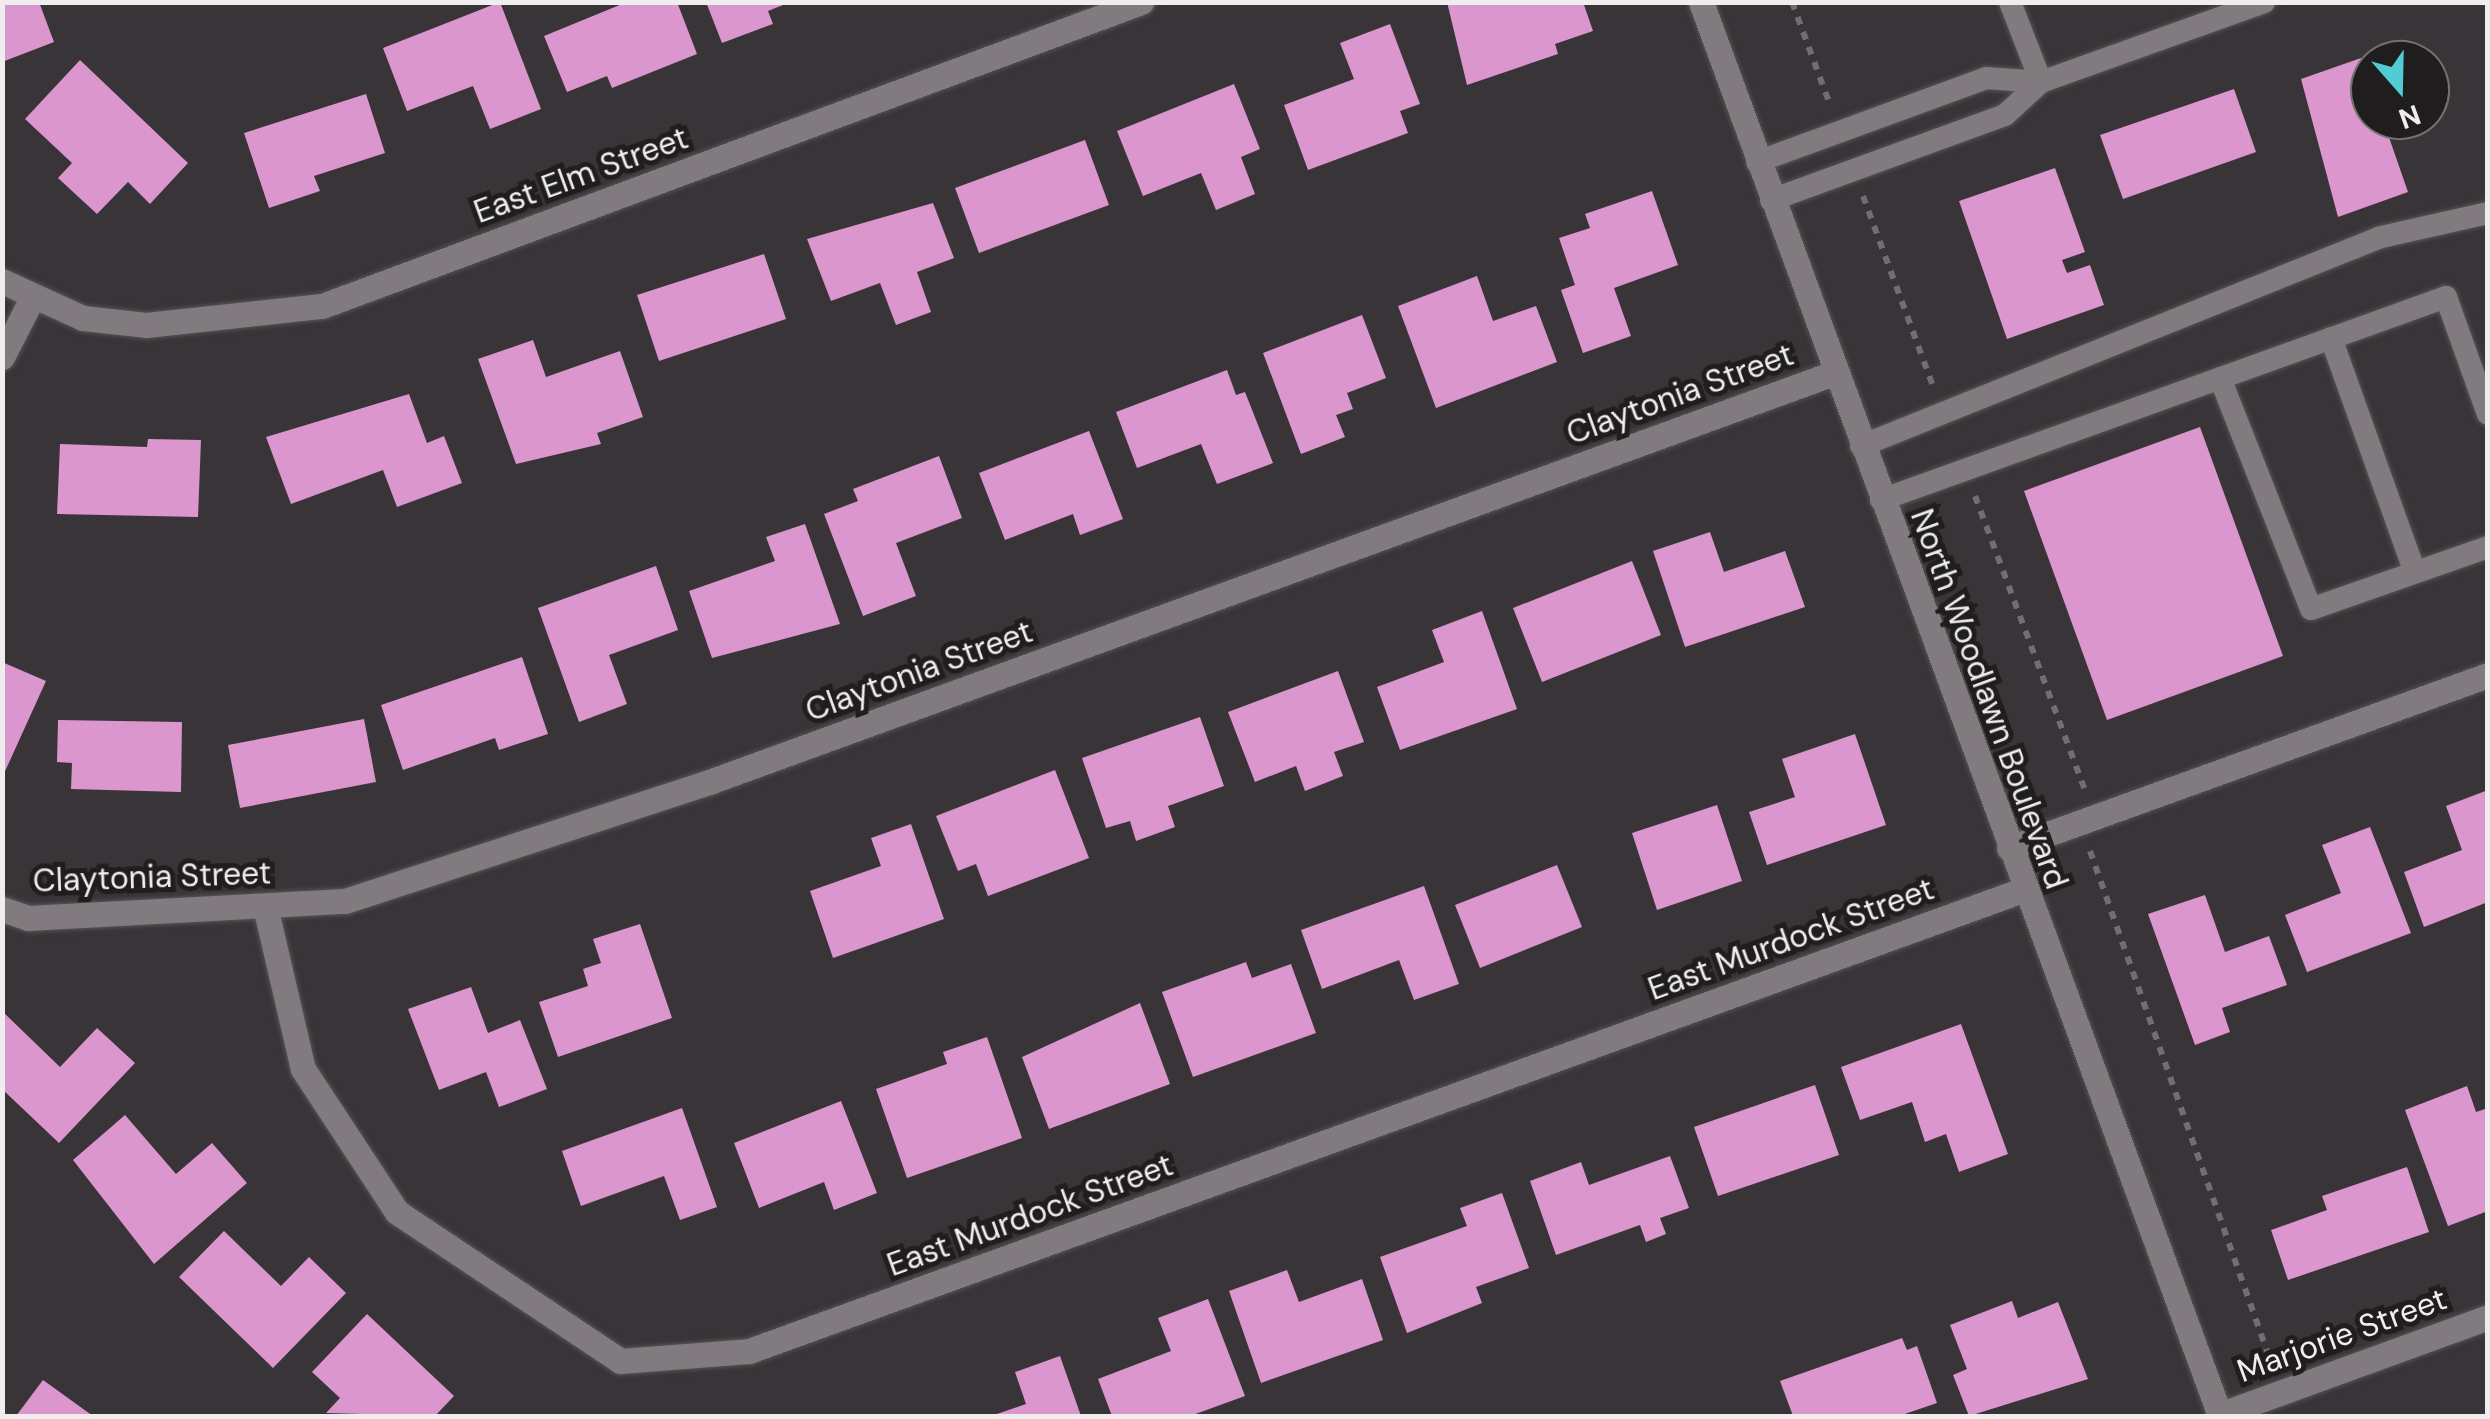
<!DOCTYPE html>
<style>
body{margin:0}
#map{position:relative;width:2490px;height:1419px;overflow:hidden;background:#393438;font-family:"DM Sans",sans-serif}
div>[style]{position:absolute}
.building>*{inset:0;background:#dc96ce}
.path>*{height:6px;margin-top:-3px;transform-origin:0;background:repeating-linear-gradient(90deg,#716d70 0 8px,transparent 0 16px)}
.roads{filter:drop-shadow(0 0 2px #565255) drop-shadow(0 0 2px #565255)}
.lane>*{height:22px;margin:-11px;padding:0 11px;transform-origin:11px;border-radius:11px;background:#817b7f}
.street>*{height:25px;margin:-12.5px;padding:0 12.5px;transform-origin:12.5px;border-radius:12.5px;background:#817b7f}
.secondary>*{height:25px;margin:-12.5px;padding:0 12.5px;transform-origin:12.5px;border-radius:12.5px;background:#817b7f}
span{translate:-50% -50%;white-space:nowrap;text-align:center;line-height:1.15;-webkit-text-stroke:10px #1f1d1e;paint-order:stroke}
.street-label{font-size:32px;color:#f0edef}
.frame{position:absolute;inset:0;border:5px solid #f0edef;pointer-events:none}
.north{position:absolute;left:2350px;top:40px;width:100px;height:100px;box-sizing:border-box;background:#1f1d1e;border:2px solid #737072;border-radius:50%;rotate:160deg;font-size:28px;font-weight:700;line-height:40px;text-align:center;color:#f0edef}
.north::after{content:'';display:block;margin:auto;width:35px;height:45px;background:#51ccd4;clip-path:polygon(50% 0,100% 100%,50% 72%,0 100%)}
</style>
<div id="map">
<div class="building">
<div style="clip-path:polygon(2px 2px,39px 2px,54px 42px,2px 62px)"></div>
<div style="clip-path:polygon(500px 2px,541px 109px,490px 129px,473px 86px,407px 111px,383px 48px)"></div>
<div style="clip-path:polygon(627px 2px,677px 2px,697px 54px,612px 88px,607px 76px,567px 92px,544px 36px)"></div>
<div style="clip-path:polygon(706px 2px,788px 2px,788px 3px,768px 11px,773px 24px,722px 43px)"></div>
<div style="clip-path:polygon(1447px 2px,1583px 2px,1593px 31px,1555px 44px,1558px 54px,1467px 85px)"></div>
<div style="clip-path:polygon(1390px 24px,1420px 104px,1400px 111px,1408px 133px,1308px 170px,1284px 105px,1354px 79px,1340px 43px)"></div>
<div style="clip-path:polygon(2361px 58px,2370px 120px,2383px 120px,2408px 192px,2338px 217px,2301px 79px)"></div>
<div style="clip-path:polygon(80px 60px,188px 163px,150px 204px,128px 182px,97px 214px,58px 178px,72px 163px,25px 119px)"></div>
<div style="clip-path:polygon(1234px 84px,1260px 149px,1241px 157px,1255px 194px,1216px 210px,1201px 173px,1143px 196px,1117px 131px)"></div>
<div style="clip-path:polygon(2234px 89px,2256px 152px,2123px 199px,2100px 135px)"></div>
<div style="clip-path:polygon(366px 94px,385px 153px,314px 176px,320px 191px,269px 208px,244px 133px)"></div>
<div style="clip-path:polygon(1085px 140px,1109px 205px,979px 253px,955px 188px)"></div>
<div style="clip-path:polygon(2055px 168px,2085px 252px,2062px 260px,2067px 273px,2090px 265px,2104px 305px,2007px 339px,1959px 201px)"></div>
<div style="clip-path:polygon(1652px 191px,1678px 265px,1614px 288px,1631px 336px,1583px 353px,1561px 290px,1575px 285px,1559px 238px,1590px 228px,1585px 214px)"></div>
<div style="clip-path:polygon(933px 203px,954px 258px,917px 272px,931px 312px,896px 325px,880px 283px,831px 301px,807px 239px)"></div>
<div style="clip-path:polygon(764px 254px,786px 319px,659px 361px,637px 295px)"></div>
<div style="clip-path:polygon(1477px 276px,1493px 321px,1536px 306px,1557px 362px,1436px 408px,1398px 306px)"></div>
<div style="clip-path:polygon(1362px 315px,1386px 378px,1347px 393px,1353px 409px,1336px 415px,1345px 437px,1301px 454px,1263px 353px)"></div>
<div style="clip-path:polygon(533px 340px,546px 377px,620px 351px,643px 417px,597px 433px,601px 444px,516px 464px,478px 359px)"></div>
<div style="clip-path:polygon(1227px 370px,1236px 395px,1245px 392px,1273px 463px,1217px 484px,1201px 444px,1137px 468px,1116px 412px)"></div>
<div style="clip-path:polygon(409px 394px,427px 443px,444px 436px,462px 483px,397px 507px,383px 470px,291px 504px,266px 437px)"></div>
<div style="clip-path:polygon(2200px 427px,2283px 656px,2107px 720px,2024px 491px)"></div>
<div style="clip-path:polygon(1089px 431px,1123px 519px,1080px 535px,1073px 514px,1005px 540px,979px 473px)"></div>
<div style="clip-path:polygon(148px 439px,201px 440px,198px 517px,57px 514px,60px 444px,147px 447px)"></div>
<div style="clip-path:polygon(939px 456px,962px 518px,896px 543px,916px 596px,863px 616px,824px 514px,858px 501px,853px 489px)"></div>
<div style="clip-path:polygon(805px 524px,840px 624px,712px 658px,689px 591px,775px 561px,766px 537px)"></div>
<div style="clip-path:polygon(1710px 532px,1724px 572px,1785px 551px,1805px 607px,1685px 647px,1653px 551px)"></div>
<div style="clip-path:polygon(1632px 561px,1661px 635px,1542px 682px,1513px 608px)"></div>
<div style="clip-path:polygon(656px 566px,678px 630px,609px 655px,627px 704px,579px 722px,538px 608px)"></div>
<div style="clip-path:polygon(1482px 611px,1517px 709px,1400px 750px,1377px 687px,1444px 662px,1432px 630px)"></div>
<div style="clip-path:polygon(522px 657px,548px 734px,499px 750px,495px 738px,403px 770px,381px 705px)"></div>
<div style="clip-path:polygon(2px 662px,46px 681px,2px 778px)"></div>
<div style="clip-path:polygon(1338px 671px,1364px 742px,1334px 752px,1343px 776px,1305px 791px,1296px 766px,1255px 782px,1228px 712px)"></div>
<div style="clip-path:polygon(1200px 717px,1224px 786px,1168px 806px,1175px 827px,1136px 841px,1130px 821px,1106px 828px,1082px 758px)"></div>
<div style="clip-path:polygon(364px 719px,376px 782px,240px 808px,228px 745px)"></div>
<div style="clip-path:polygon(58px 720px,182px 722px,181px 792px,71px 789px,72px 763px,57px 762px)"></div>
<div style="clip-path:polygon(1855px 734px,1886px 825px,1767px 865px,1749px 812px,1795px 797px,1782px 759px)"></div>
<div style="clip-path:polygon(1055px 770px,1089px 858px,988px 896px,976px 864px,958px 871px,936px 816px)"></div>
<div style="clip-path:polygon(2488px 790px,2488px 902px,2424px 927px,2404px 872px,2462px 850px,2446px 806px)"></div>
<div style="clip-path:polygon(1717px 805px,1742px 881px,1657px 910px,1632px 833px)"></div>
<div style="clip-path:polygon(911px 824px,944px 919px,833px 958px,810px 891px,881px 866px,871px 838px)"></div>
<div style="clip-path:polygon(2370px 827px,2411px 933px,2307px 972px,2285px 915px,2341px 893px,2322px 845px)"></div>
<div style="clip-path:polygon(1557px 865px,1582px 927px,1480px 968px,1455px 905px)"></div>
<div style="clip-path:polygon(1424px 886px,1459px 984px,1414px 1000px,1399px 960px,1322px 989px,1301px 930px)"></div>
<div style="clip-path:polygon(2205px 895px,2225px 952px,2269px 936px,2287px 985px,2222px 1008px,2230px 1032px,2195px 1045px,2148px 914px)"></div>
<div style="clip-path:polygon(640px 924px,672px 1018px,558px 1057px,539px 1002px,588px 986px,583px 969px,601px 963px,593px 939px)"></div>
<div style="clip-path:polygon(1246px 962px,1252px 978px,1291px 964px,1316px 1033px,1193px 1077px,1162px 992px)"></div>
<div style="clip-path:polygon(471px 987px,488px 1033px,520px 1020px,547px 1089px,499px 1107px,486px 1072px,439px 1090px,408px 1009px)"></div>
<div style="clip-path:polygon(1140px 1003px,1170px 1084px,1049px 1129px,1022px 1057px)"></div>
<div style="clip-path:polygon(2px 1011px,60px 1067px,97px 1028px,135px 1063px,59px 1143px,2px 1089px)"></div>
<div style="clip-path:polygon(1961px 1024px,2008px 1154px,1959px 1172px,1946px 1134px,1925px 1142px,1912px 1102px,1860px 1120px,1841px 1067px)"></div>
<div style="clip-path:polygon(987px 1037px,1022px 1138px,907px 1178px,876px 1089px,947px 1064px,943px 1052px)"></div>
<div style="clip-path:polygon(1815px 1085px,1839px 1155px,1718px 1196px,1694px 1127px)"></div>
<div style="clip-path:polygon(2467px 1086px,2476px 1112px,2488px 1108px,2488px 1211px,2448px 1226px,2405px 1110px)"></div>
<div style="clip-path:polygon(841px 1101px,877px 1193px,834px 1210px,824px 1182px,759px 1208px,734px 1143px)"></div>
<div style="clip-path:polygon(682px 1108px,717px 1207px,680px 1220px,664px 1176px,581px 1206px,562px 1151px)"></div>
<div style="clip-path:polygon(125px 1115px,176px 1174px,212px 1143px,247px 1183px,154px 1264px,73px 1160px)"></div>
<div style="clip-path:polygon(1670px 1156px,1689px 1208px,1660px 1218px,1666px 1234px,1646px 1242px,1640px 1225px,1556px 1255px,1530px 1181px,1581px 1162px,1589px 1185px)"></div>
<div style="clip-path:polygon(2407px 1167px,2429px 1232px,2288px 1280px,2271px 1230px,2327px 1210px,2322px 1196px)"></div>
<div style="clip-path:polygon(1502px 1193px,1529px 1268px,1476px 1287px,1482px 1303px,1407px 1333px,1380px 1257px,1467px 1226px,1460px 1208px)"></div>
<div style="clip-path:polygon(224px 1231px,281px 1286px,309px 1257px,346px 1293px,273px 1368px,179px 1277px)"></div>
<div style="clip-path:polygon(1287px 1270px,1299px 1302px,1362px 1279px,1383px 1340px,1261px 1383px,1229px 1291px)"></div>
<div style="clip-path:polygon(1208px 1299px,1245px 1396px,1190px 1416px,1112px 1416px,1098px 1379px,1171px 1351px,1158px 1318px)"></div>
<div style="clip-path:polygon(2012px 1301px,2018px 1318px,2058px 1302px,2088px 1379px,1969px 1416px,1953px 1375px,1967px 1369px,1950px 1325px)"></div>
<div style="clip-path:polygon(367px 1314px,454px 1396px,435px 1416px,326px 1413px,340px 1398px,312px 1372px)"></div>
<div style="clip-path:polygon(1902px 1338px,1907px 1350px,1917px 1346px,1937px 1403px,1899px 1416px,1793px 1416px,1780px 1381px)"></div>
<div style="clip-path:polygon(1060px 1356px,1081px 1416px,991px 1416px,1026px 1404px,1015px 1372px)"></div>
<div style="clip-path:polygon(43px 1380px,93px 1416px,16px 1416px)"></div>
</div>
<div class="path">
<div style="left:1792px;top:2px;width:110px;rotate:69.7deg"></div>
<div style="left:1863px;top:196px;width:202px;rotate:69.8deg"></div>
<div style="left:1975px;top:496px;width:312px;rotate:69.5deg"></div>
<div style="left:2090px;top:851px;width:542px;rotate:70.5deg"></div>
</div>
<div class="roads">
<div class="lane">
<div style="left:2010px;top:2px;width:86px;rotate:68.8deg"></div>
<div style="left:2041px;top:82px;width:237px;rotate:-19.7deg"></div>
<div style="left:1757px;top:162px;width:244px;rotate:-20.1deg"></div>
<div style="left:1986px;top:78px;width:55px;rotate:4.2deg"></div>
<div style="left:2041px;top:82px;width:49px;rotate:137.5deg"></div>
<div style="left:2005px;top:115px;width:249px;rotate:160deg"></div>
<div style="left:2331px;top:338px;width:249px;rotate:70.3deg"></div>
<div style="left:2220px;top:378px;width:248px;rotate:68.5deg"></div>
<div style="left:2311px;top:609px;width:188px;rotate:-19.3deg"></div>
<div style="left:1861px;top:446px;width:560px;rotate:-21.9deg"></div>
<div style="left:2381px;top:237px;width:110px;rotate:-12.6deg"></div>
<div style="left:1881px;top:500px;width:600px;rotate:-19.76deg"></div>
<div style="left:2446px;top:297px;width:124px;rotate:70.3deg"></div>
</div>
<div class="street">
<div style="left:2px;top:281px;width:89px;rotate:24.6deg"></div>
<div style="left:83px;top:318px;width:63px;rotate:6.3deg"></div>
<div style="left:146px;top:325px;width:177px;rotate:-6.2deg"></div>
<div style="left:322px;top:306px;width:874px;rotate:-20.36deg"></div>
<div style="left:2px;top:357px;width:64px;rotate:-63deg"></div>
<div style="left:2009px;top:848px;width:509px;rotate:-19.86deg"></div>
<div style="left:265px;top:906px;width:167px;rotate:76.9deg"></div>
<div style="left:303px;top:1069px;width:171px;rotate:56.7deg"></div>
<div style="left:397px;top:1212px;width:268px;rotate:33.7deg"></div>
<div style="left:620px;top:1361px;width:129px;rotate:-4.4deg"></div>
<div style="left:749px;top:1351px;width:1357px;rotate:-19.9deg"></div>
<div style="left:2px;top:909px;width:28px;rotate:19deg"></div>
<div style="left:28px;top:918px;width:317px;rotate:-3.1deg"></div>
<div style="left:345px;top:901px;width:383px;rotate:-18.1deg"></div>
<div style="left:709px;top:782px;width:1197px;rotate:-19.98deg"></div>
<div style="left:2219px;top:1415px;width:286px;rotate:-20deg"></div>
</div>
<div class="secondary">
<div style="left:1701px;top:2px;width:1506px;rotate:69.84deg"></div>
</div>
</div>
<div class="street-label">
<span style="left:581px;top:175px;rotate:-20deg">East Elm Street</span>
<span style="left:1680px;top:394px;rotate:-20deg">Claytonia Street</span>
<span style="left:919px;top:671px;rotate:-20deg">Claytonia Street</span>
<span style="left:1989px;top:699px;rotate:70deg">North Woodlawn Boulevard</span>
<span style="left:152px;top:877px;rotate:-2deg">Claytonia Street</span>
<span style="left:1791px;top:939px;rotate:-20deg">East Murdock Street</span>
<span style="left:1030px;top:1215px;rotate:-20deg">East Murdock Street</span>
<span style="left:2342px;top:1335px;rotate:-20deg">Marjorie Street</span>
</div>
<div class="frame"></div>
<div class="north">N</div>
</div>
